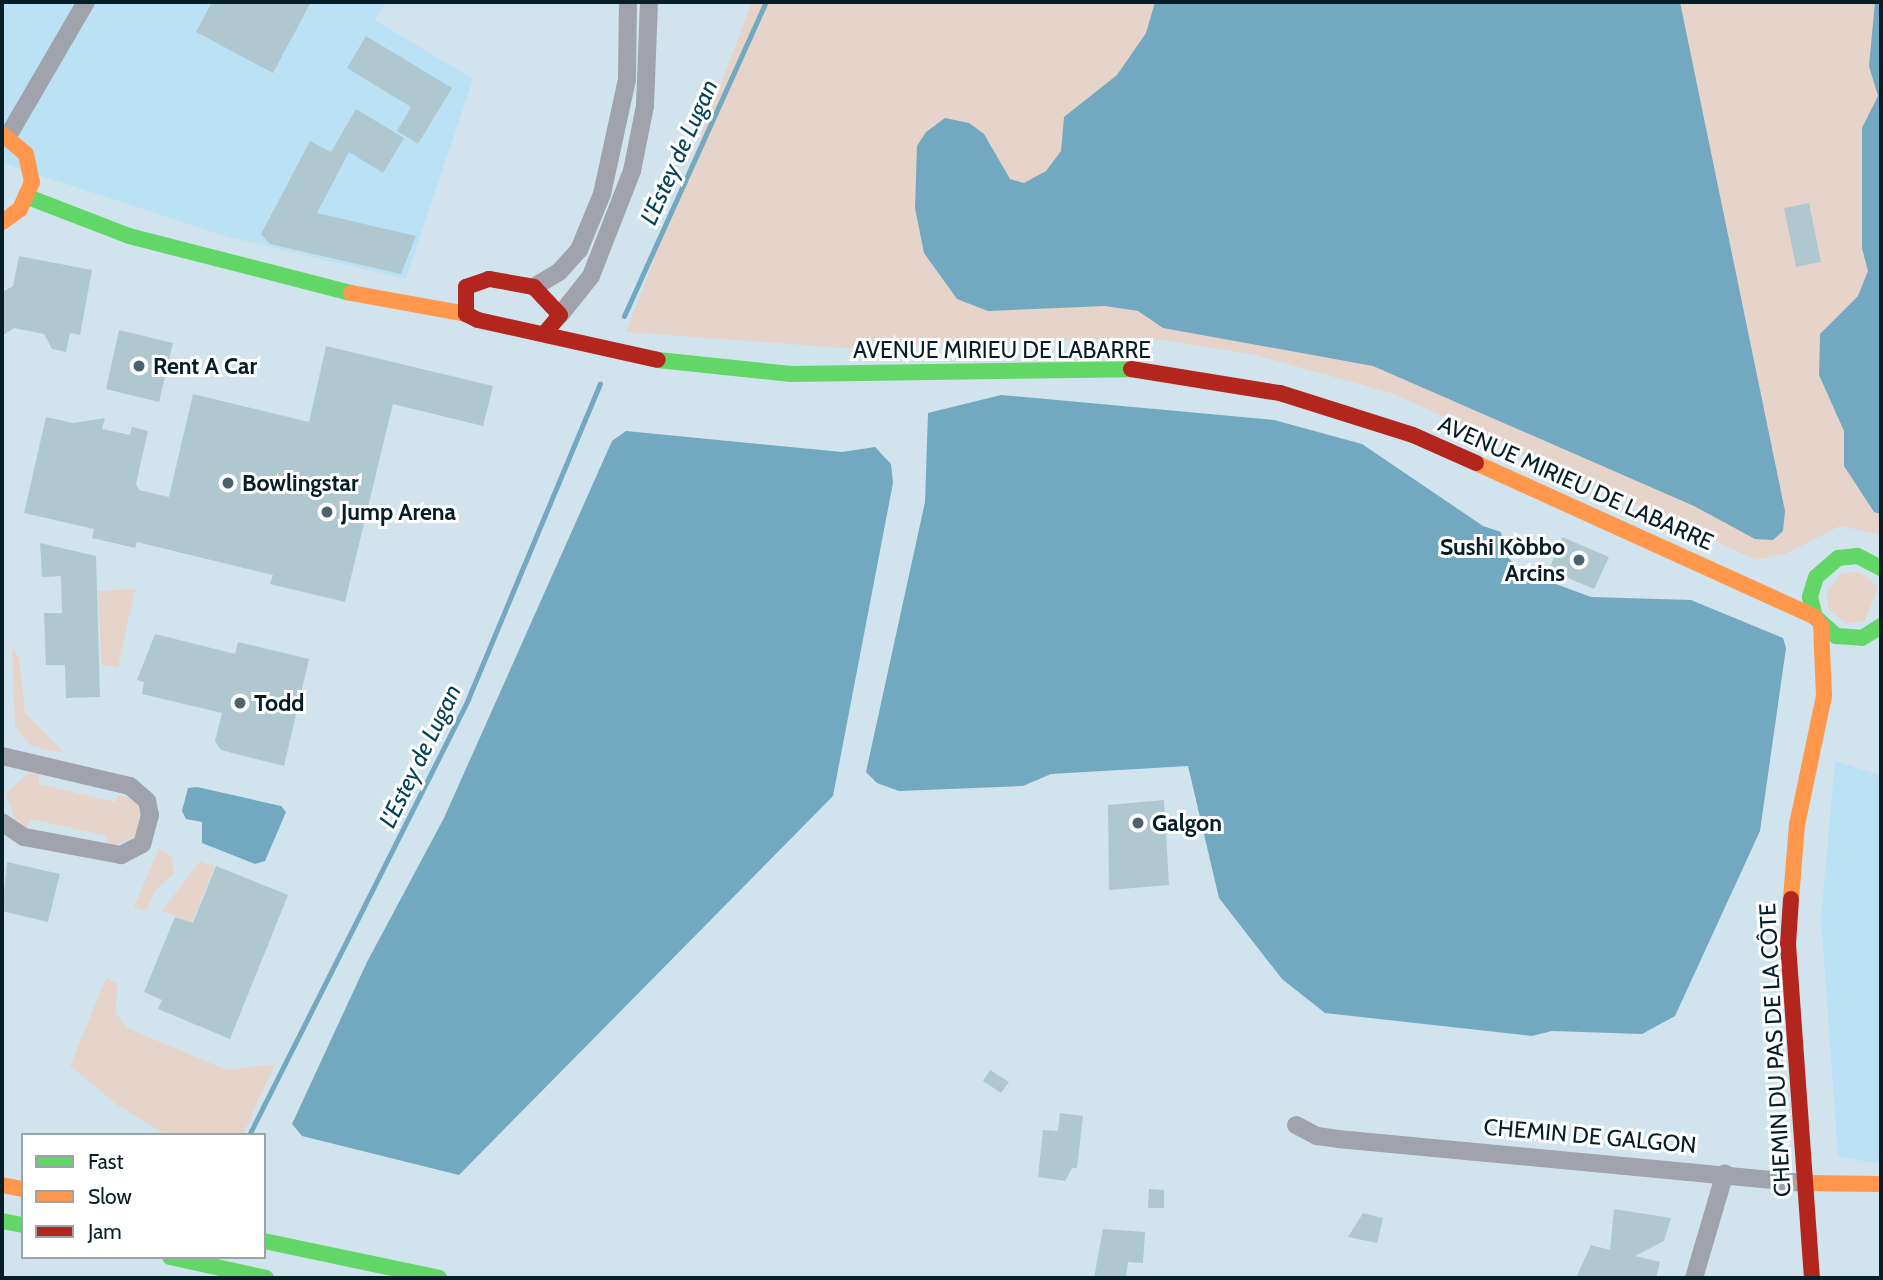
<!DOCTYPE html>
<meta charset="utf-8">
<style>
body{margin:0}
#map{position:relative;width:1883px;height:1280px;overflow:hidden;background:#d1e4ed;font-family:Cabin,sans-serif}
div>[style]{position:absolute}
.built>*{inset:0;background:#bbe2f4}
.green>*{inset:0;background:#e6d4cb}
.water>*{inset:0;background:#72a8c0}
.stream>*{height:5px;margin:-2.5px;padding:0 2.5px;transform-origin:2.5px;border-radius:2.5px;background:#72a8c0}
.building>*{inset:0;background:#afc8cf}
.street>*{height:18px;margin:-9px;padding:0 9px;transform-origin:9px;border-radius:9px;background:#a0a3ab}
.fast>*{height:16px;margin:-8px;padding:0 8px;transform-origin:8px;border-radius:8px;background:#63d668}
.slow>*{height:16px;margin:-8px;padding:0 8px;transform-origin:8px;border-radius:8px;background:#ff974d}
.jam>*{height:16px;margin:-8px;padding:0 8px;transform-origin:8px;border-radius:8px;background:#b3261e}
.dots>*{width:19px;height:19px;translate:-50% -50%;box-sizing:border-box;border:4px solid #fff;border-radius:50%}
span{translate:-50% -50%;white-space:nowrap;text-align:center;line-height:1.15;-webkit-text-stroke:6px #fff;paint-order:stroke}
.street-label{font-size:23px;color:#051e28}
.poi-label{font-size:23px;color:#051e28;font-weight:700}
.left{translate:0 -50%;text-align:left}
.right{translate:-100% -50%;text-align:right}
.water-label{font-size:24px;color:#024358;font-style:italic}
.frame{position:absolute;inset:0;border:4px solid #051e28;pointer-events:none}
.legend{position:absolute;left:21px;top:1133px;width:245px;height:126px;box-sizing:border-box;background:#fff;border:2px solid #9ba5a9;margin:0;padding:9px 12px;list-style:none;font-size:21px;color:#051e28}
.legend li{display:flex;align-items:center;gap:14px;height:35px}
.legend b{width:35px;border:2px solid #9ba5a9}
</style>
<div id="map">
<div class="built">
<div style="clip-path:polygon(2px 2px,386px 2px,375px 20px,473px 79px,406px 279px,228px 237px,2px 163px)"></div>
<div style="clip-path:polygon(1835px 761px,1881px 775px,1881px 1164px,1838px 1157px,1821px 918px)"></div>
</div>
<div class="green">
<div style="clip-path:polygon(752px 2px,1881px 2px,1881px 535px,1840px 526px,1785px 554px,1756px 560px,1394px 394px,1252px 354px,1148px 338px,842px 348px,626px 332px)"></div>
<div style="clip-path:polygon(1860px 572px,1878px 587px,1865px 621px,1847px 624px,1829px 610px,1827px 591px,1841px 573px)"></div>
<div style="clip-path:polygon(135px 589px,118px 667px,102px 665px,98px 591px)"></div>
<div style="clip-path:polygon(12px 648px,19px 657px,25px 713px,64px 753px,31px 746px,15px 726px)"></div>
<div style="clip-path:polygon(28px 773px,39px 773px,39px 784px,115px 802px,118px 795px,134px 799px,141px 814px,136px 836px,108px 848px,107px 836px,31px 819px,26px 829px,16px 823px,6px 794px)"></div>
<div style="clip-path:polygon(159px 848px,171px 856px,174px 873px,154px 892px,146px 911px,134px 907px)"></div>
<div style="clip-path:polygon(200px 861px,215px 866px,192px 923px,162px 911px)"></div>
<div style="clip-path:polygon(106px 978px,117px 983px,116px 1013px,127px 1028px,227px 1070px,275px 1064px,243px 1135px,166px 1135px,119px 1106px,70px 1066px)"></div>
</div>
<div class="water">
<div style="clip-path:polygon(1155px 2px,1680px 2px,1785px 511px,1783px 531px,1773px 540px,1755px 539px,1694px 506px,1373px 366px,1163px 328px,1138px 311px,1105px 306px,988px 311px,957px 299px,924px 253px,915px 208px,917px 146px,926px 132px,945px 118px,969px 123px,984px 134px,1010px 179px,1024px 183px,1046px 171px,1061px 151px,1064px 117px,1117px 75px,1146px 33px)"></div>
<div style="clip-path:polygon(1875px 2px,1881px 2px,1881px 514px,1874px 512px,1844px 466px,1844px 431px,1819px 375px,1820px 334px,1858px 296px,1868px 271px,1862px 248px,1862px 128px,1878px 96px,1869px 66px)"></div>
<div style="clip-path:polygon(1001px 395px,1274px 420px,1362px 444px,1483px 526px,1501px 532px,1504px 552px,1518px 570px,1591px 597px,1691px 600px,1783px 638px,1786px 648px,1760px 831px,1675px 1016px,1642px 1034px,1552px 1031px,1532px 1036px,1325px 1013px,1282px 979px,1219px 898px,1188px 766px,1051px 774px,1023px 786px,899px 791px,877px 783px,866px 772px,925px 502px,928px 413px)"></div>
<div style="clip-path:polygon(626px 431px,842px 452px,875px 447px,891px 464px,893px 483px,833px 796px,459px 1175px,302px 1136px,292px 1124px,367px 962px,444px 818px,612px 441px)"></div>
<div style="clip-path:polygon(197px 787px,281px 806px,286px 812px,265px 861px,255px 864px,202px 843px,202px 822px,186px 819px,182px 811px,188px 788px)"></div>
</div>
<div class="stream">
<div style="left:624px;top:316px;width:345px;rotate:-65.7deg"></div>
<div style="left:249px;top:1135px;width:488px;rotate:-63.3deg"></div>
<div style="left:468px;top:699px;width:342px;rotate:-67.3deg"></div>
</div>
<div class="building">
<div style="clip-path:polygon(212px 2px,311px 2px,273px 73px,196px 32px)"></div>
<div style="clip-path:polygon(366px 36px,452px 88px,418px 144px,397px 131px,411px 107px,347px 68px)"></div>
<div style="clip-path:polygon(356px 109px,404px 138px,383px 173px,349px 152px,317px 213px,416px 236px,401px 274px,270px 244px,261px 234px,310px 141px,331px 152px)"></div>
<div style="clip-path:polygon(1809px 203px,1821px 262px,1796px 267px,1784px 208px)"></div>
<div style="clip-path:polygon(19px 256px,92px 270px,80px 335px,70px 333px,66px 352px,52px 349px,44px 334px,14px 328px,2px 336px,4px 291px,13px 286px)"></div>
<div style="clip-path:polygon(119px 330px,173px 343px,159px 402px,106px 389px)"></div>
<div style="clip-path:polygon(326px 346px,493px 386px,483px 426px,393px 404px,345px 602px,270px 584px,273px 575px,137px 542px,135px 548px,92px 538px,94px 529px,24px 513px,46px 417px,73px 423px,105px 418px,102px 429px,130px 435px,132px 427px,148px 431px,136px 484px,139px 490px,169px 497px,193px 394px,309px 422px)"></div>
<div style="clip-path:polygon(1562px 537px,1609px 557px,1594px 589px,1549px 570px)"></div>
<div style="clip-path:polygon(40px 543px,96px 556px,100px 697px,66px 698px,65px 665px,46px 665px,44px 613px,62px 613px,61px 576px,42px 577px)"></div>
<div style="clip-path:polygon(155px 634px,235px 654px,238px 642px,309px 659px,284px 766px,221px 750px,215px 741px,222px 713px,142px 694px,144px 682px,137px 680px)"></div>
<div style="clip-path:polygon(1164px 800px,1169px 885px,1109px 890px,1108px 805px)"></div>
<div style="clip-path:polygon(7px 862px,60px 874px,48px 922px,2px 911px)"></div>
<div style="clip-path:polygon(216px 866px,288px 895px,230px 1039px,158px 1009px,162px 1000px,144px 992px,175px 917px,193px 923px)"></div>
<div style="clip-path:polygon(990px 1070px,1009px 1082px,1001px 1093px,983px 1081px)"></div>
<div style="clip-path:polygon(1060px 1113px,1083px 1116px,1077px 1168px,1072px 1168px,1065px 1181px,1038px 1177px,1043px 1130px,1058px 1131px)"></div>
<div style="clip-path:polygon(1149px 1189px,1164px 1190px,1164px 1208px,1148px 1208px)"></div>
<div style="clip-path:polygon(1614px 1209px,1671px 1218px,1664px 1241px,1635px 1256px,1660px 1262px,1656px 1278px,1576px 1278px,1591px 1245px,1610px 1250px)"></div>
<div style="clip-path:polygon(1363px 1213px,1383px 1218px,1377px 1243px,1348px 1237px)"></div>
<div style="clip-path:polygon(1103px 1229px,1145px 1232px,1143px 1263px,1128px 1262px,1126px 1278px,1094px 1278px)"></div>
</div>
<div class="street">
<div style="left:8px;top:136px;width:155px;rotate:-59.8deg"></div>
<div style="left:534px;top:287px;width:29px;rotate:-31deg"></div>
<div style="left:559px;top:272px;width:30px;rotate:-48deg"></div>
<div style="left:579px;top:250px;width:61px;rotate:-67.7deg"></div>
<div style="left:602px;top:194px;width:118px;rotate:-77.7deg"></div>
<div style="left:627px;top:79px;width:77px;rotate:-89.3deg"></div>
<div style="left:560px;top:315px;width:50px;rotate:-51.5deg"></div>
<div style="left:591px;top:276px;width:113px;rotate:-68.7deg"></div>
<div style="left:632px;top:171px;width:66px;rotate:-78.7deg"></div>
<div style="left:645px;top:106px;width:104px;rotate:-87.8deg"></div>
<div style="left:2px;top:756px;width:131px;rotate:13.2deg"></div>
<div style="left:130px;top:786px;width:23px;rotate:41deg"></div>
<div style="left:147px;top:801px;width:14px;rotate:78deg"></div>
<div style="left:150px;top:815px;width:30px;rotate:105deg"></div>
<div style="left:142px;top:844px;width:24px;rotate:152deg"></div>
<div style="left:121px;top:855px;width:99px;rotate:-169.5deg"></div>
<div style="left:24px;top:837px;width:27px;rotate:-146deg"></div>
<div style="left:1296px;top:1125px;width:24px;rotate:28deg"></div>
<div style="left:1317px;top:1136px;width:21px;rotate:8deg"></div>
<div style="left:1338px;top:1139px;width:468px;rotate:5.4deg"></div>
<div style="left:1694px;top:1278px;width:109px;rotate:-73.6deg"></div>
</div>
<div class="fast">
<div style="left:28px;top:197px;width:108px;rotate:21.1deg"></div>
<div style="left:129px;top:236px;width:229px;rotate:14.4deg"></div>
<div style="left:658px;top:360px;width:134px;rotate:6deg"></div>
<div style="left:791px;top:374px;width:340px;rotate:-0.8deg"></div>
<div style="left:1881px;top:568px;width:27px;rotate:-153deg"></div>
<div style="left:1857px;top:556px;width:19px;rotate:174deg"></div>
<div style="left:1838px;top:558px;width:29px;rotate:139deg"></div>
<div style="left:1816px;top:577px;width:21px;rotate:107deg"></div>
<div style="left:1810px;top:597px;width:21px;rotate:76deg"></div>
<div style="left:1815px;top:617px;width:28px;rotate:42deg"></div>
<div style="left:1836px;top:636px;width:26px;rotate:4deg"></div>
<div style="left:1862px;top:638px;width:22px;rotate:-32deg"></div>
<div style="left:2px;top:1221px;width:21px;rotate:11deg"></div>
<div style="left:264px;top:1241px;width:179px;rotate:11.9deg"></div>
<div style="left:170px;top:1257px;width:98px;rotate:12.3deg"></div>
</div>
<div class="slow">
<div style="left:2px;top:134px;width:31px;rotate:40deg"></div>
<div style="left:26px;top:154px;width:29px;rotate:78deg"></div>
<div style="left:32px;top:182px;width:30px;rotate:114deg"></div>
<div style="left:20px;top:209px;width:22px;rotate:144deg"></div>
<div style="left:351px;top:293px;width:117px;rotate:10.3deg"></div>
<div style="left:1476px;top:463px;width:372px;rotate:24.4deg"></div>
<div style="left:1791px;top:899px;width:74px;rotate:-85.4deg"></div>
<div style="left:1797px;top:825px;width:132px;rotate:-78.2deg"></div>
<div style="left:1824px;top:696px;width:71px;rotate:-92.4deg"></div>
<div style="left:1804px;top:1183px;width:77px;rotate:0.7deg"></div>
<div style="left:2px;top:1185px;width:21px;rotate:11deg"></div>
</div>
<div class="jam">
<div style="left:545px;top:333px;width:23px;rotate:-50deg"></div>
<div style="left:560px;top:315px;width:38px;rotate:-133deg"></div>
<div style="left:534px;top:287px;width:46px;rotate:-169.9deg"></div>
<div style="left:489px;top:279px;width:24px;rotate:161deg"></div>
<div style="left:466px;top:287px;width:27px;rotate:90deg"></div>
<div style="left:466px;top:314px;width:13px;rotate:27deg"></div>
<div style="left:478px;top:320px;width:184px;rotate:12.5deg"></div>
<div style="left:1131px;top:369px;width:151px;rotate:9.2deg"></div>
<div style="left:1280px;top:393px;width:139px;rotate:17.5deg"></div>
<div style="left:1413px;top:435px;width:69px;rotate:24deg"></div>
<div style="left:1791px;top:899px;width:45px;rotate:93.8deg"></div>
<div style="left:1788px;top:944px;width:335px;rotate:85.9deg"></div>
</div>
<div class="dots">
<div style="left:139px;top:366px;background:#4c636d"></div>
<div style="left:228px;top:483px;background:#4c636d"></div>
<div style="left:327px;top:512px;background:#4c636d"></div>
<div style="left:1579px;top:560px;background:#4c636d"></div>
<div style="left:240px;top:703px;background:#4c636d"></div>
<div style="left:1138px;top:823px;background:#4c636d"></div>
</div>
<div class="street-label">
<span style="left:1002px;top:350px">AVENUE MIRIEU DE LABARRE</span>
<span style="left:1576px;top:483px;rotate:24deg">AVENUE MIRIEU DE LABARRE</span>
<span style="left:1775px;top:1050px;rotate:-93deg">CHEMIN DU PAS DE LA CÔTE</span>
<span style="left:1590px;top:1136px;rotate:5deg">CHEMIN DE GALGON</span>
</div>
<div class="poi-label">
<span class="left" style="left:153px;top:366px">Rent A Car</span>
<span class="left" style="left:242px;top:483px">Bowlingstar</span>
<span class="left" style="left:341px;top:512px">Jump Arena</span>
<span class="right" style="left:1565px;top:560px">Sushi Kòbbo<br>Arcins</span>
<span class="left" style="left:254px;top:703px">Todd</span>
<span class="left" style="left:1152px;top:823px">Galgon</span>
</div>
<div class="water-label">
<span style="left:679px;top:152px;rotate:-66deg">L'Estey de Lugan</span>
<span style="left:420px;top:756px;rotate:-64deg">L'Estey de Lugan</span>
</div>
<div class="frame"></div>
<ul class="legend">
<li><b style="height:9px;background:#63d668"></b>Fast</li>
<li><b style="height:9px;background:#ff974d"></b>Slow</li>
<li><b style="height:9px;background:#b3261e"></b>Jam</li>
</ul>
</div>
